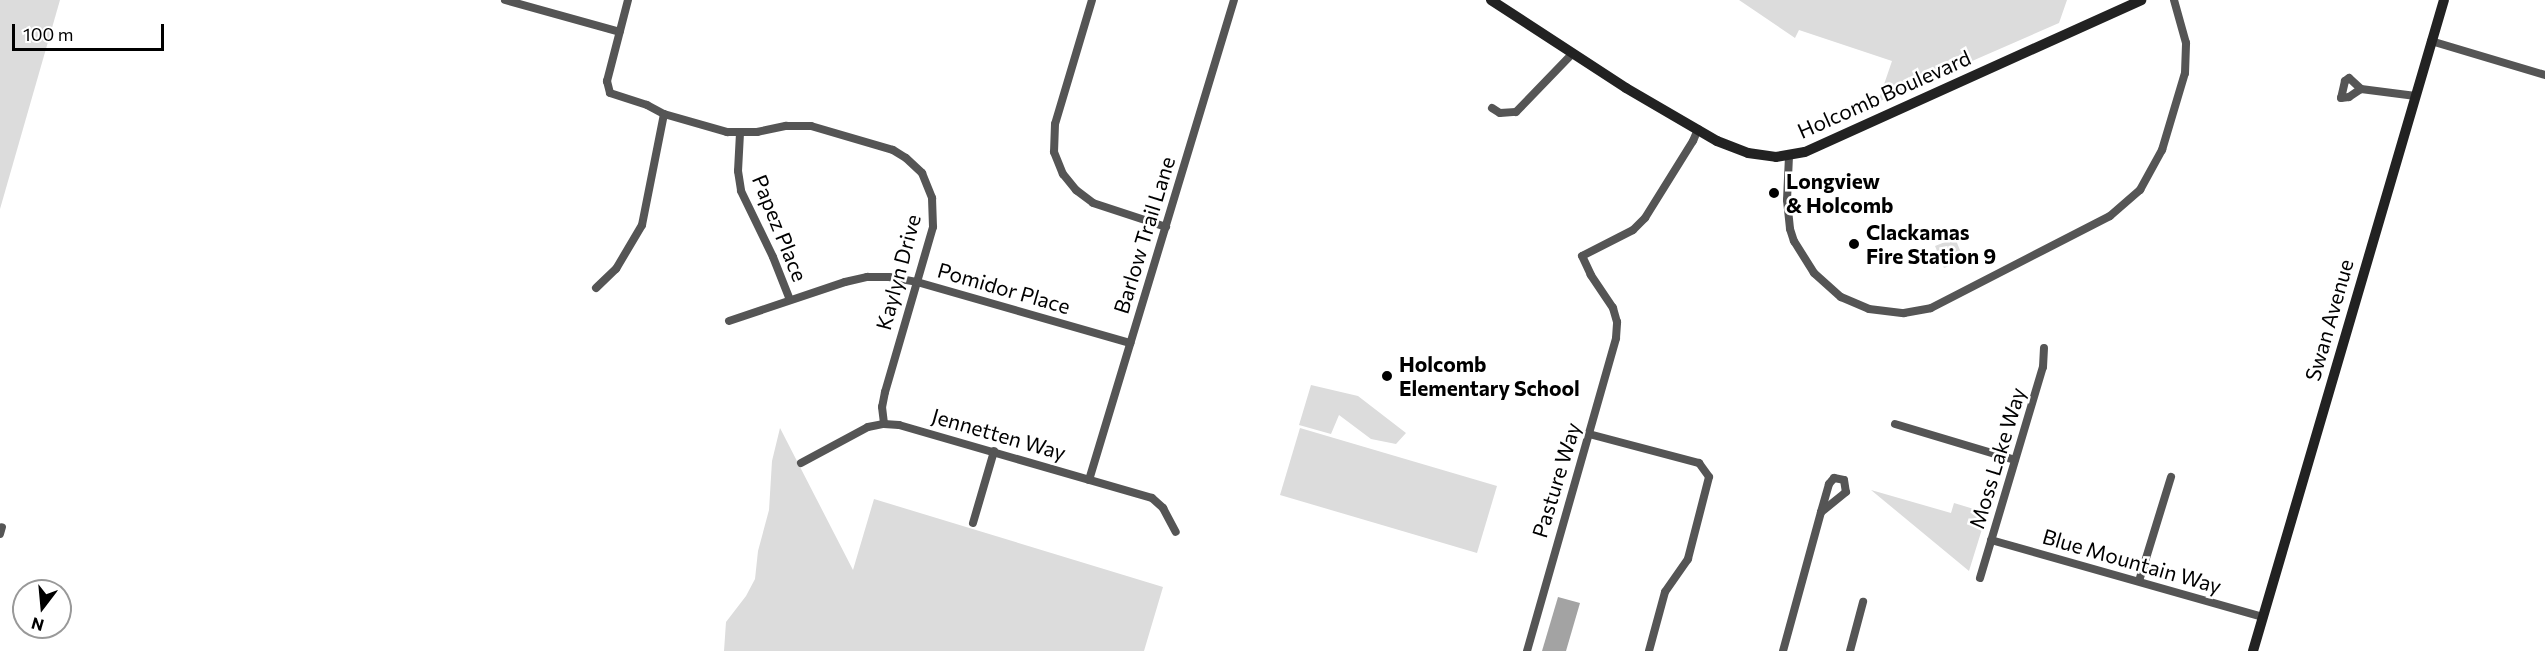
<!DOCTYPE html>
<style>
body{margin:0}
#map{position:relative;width:2545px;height:651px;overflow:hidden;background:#fff;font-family:Commissioner,sans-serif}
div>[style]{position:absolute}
.green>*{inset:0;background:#dcdcdc}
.water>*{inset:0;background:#a3a3a3}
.street>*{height:8px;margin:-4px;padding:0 4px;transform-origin:4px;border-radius:4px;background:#555}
.secondary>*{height:10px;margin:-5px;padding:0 5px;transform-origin:5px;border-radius:5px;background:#222}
.dots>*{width:16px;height:16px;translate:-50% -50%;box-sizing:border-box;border:3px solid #fff;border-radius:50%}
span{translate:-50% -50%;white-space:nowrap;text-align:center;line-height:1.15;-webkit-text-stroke:5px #fff;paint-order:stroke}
.street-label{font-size:21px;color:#000}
.poi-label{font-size:21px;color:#000;font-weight:700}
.left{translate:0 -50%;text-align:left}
.north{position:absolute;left:12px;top:579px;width:60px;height:60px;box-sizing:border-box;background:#fff;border:2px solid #999;border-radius:50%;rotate:196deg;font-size:16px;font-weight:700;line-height:24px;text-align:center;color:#000}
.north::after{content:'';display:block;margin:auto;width:21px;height:27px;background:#000;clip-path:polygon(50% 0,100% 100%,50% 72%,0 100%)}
.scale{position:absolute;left:12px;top:24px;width:152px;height:27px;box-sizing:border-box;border:3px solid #000;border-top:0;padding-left:8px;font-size:18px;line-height:21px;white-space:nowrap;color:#000;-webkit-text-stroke:4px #fff;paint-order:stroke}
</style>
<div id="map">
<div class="green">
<div style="clip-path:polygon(0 0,60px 0,0 209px)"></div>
<div style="clip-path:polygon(1739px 0,2067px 0,2059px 23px,1878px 102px,1892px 61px,1799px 30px,1795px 38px)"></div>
<div style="clip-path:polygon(1955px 238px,1964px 260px,1944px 268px,1935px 246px)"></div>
<div style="clip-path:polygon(1311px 385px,1358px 396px,1406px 433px,1396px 444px,1371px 439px,1339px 415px,1331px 434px,1299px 425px)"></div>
<div style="clip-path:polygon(780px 428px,853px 570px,874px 499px,1163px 587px,1144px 651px,724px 651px,726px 622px,746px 596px,755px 579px,758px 551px,769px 510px,772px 461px)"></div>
<div style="clip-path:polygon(1300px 428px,1497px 486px,1477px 553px,1280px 495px)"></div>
<div style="clip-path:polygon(1871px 490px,1951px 513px,1954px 503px,1987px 513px,1969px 571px)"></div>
</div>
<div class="water">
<div style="clip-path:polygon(1558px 597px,1580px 603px,1566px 651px,1542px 651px)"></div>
</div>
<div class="street">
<div style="left:505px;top:0;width:119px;rotate:15.5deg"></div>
<div style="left:628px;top:0;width:84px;rotate:104.5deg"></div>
<div style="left:607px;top:81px;width:12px;rotate:76deg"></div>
<div style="left:610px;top:93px;width:39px;rotate:18deg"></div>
<div style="left:647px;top:105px;width:19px;rotate:28deg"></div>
<div style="left:664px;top:114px;width:66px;rotate:15.9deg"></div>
<div style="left:727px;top:132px;width:30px"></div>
<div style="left:757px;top:132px;width:30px;rotate:-12deg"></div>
<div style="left:786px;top:126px;width:25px"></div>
<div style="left:811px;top:126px;width:85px;rotate:16.3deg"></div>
<div style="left:893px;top:150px;width:15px;rotate:32deg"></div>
<div style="left:906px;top:158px;width:22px;rotate:43deg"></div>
<div style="left:922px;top:173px;width:27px;rotate:68deg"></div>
<div style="left:932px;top:198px;width:29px;rotate:88deg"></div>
<div style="left:933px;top:227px;width:172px;rotate:106.2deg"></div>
<div style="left:885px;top:392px;width:15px;rotate:101deg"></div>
<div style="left:882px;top:407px;width:17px;rotate:83deg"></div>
<div style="left:1092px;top:0;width:129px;rotate:106.6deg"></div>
<div style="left:1055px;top:124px;width:28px;rotate:92deg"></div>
<div style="left:1054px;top:152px;width:24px;rotate:68deg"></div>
<div style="left:1063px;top:174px;width:21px;rotate:51deg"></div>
<div style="left:1076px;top:190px;width:21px;rotate:37deg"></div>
<div style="left:1093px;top:203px;width:77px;rotate:18.2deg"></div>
<div style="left:2431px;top:41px;width:119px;rotate:16.6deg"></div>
<div style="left:2361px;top:89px;width:16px;rotate:-137deg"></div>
<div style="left:2349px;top:78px;width:5px;rotate:143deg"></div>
<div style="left:2345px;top:81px;width:17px;rotate:103deg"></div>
<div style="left:2341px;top:98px;width:8px;rotate:-7deg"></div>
<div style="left:2349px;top:97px;width:14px;rotate:-34deg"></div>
<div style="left:2361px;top:89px;width:55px;rotate:7.3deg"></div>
<div style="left:1492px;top:108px;width:9px;rotate:32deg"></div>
<div style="left:1500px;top:113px;width:16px;rotate:-4deg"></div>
<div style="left:1516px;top:112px;width:81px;rotate:-46deg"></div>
<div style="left:740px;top:133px;width:38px;rotate:93deg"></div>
<div style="left:738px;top:171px;width:20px;rotate:81deg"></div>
<div style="left:741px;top:191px;width:73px;rotate:64.1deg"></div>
<div style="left:773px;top:257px;width:46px;rotate:68.4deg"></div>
<div style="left:1789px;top:156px;width:44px;rotate:92.6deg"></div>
<div style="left:1787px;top:200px;width:29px;rotate:84deg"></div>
<div style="left:1790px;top:229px;width:13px;rotate:72deg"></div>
<div style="left:1794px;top:241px;width:38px;rotate:58deg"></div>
<div style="left:1814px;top:273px;width:36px;rotate:42deg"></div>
<div style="left:1841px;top:297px;width:30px;rotate:23deg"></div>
<div style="left:1869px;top:309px;width:35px;rotate:7deg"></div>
<div style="left:1904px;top:313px;width:27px;rotate:-10deg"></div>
<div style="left:1931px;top:308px;width:201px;rotate:-27.2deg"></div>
<div style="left:2110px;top:216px;width:40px;rotate:-41deg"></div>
<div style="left:2140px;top:190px;width:46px;rotate:-61.2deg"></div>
<div style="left:2162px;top:150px;width:80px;rotate:-73.4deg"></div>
<div style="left:2185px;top:73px;width:30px;rotate:-88deg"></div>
<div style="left:2186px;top:43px;width:45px;rotate:-105.6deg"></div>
<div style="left:596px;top:288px;width:28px;rotate:-44deg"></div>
<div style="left:616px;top:269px;width:51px;rotate:-59.4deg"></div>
<div style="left:642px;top:225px;width:113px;rotate:-78.8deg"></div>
<div style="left:729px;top:321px;width:122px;rotate:-18.6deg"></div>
<div style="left:845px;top:282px;width:23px;rotate:-13deg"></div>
<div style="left:867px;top:277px;width:22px"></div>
<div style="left:889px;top:277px;width:28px;rotate:10deg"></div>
<div style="left:917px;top:282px;width:222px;rotate:16deg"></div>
<div style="left:1895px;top:424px;width:125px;rotate:16.7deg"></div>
<div style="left:1589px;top:434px;width:114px;rotate:14.8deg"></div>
<div style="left:1699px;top:463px;width:17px;rotate:54deg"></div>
<div style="left:1709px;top:477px;width:85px;rotate:104.4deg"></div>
<div style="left:1688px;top:559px;width:40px;rotate:124.9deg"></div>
<div style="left:1665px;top:592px;width:61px;rotate:105.2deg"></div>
<div style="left:801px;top:463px;width:76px;rotate:-28.2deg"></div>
<div style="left:868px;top:427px;width:16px;rotate:-11deg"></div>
<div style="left:884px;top:424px;width:15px;rotate:4deg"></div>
<div style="left:899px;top:425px;width:263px;rotate:16.1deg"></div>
<div style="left:1152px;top:498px;width:15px;rotate:42deg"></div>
<div style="left:1163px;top:508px;width:27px;rotate:62deg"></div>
<div style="left:1089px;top:480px;width:501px;rotate:-73.19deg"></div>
<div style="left:973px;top:523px;width:75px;rotate:-73.7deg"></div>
<div style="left:0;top:534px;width:7px;rotate:-74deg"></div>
<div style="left:1991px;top:540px;width:283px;rotate:15.8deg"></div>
<div style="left:1980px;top:578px;width:220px;rotate:-73.4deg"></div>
<div style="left:2043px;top:367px;width:19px;rotate:-87deg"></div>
<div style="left:2139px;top:581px;width:109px;rotate:-72.9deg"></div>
<div style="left:1527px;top:651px;width:325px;rotate:-74.1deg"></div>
<div style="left:1616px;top:338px;width:16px;rotate:-86deg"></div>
<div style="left:1617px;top:322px;width:15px;rotate:-106deg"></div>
<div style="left:1613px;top:308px;width:40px;rotate:-124deg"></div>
<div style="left:1591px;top:275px;width:21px;rotate:-115deg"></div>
<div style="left:1582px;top:256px;width:57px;rotate:-27deg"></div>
<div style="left:1633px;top:230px;width:17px;rotate:-45deg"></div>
<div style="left:1645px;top:218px;width:91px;rotate:-58.1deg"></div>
<div style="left:1693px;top:141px;width:13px;rotate:-67deg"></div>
<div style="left:1783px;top:651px;width:144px;rotate:-74.7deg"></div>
<div style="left:1821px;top:512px;width:29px;rotate:-74deg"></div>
<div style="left:1829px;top:484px;width:8px;rotate:-50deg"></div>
<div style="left:1834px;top:478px;width:10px;rotate:11deg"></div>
<div style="left:1844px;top:480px;width:12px;rotate:81deg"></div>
<div style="left:1846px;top:492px;width:32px;rotate:141deg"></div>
<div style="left:1850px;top:651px;width:51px;rotate:-75.1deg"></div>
</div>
<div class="secondary">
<div style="left:1491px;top:0;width:161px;rotate:33.1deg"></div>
<div style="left:1626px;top:88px;width:105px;rotate:30.2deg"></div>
<div style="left:1717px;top:141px;width:33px;rotate:21deg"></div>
<div style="left:1748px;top:153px;width:28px;rotate:8deg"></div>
<div style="left:1776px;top:157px;width:29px;rotate:-10deg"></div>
<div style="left:1805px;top:152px;width:369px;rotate:-24.3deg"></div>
<div style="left:2253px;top:651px;width:678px;rotate:-73.65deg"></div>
</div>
<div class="dots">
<div style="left:1774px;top:193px;background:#000"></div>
<div style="left:1854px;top:244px;background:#000"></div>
<div style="left:1387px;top:376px;background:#000"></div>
</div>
<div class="street-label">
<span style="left:1884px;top:94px;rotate:-24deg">Holcomb Boulevard</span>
<span style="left:780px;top:228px;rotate:68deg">Papez Place</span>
<span style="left:1144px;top:235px;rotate:-73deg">Barlow Trail Lane</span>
<span style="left:898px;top:272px;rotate:-75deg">Kaylyn Drive</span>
<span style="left:1004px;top:288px;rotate:16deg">Pomidor Place</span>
<span style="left:2329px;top:320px;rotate:-74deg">Swan Avenue</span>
<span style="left:999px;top:434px;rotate:16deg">Jennetten Way</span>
<span style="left:1997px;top:458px;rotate:-73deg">Moss Lake Way</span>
<span style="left:1556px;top:480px;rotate:-73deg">Pasture Way</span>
<span style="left:2132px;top:561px;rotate:16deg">Blue Mountain Way</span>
</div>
<div class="poi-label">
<span class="left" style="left:1786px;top:193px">Longview<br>&amp; Holcomb</span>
<span class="left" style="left:1866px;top:244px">Clackamas<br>Fire Station 9</span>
<span class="left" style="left:1399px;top:376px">Holcomb<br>Elementary School</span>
</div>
<div class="north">N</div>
<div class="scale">100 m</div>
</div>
